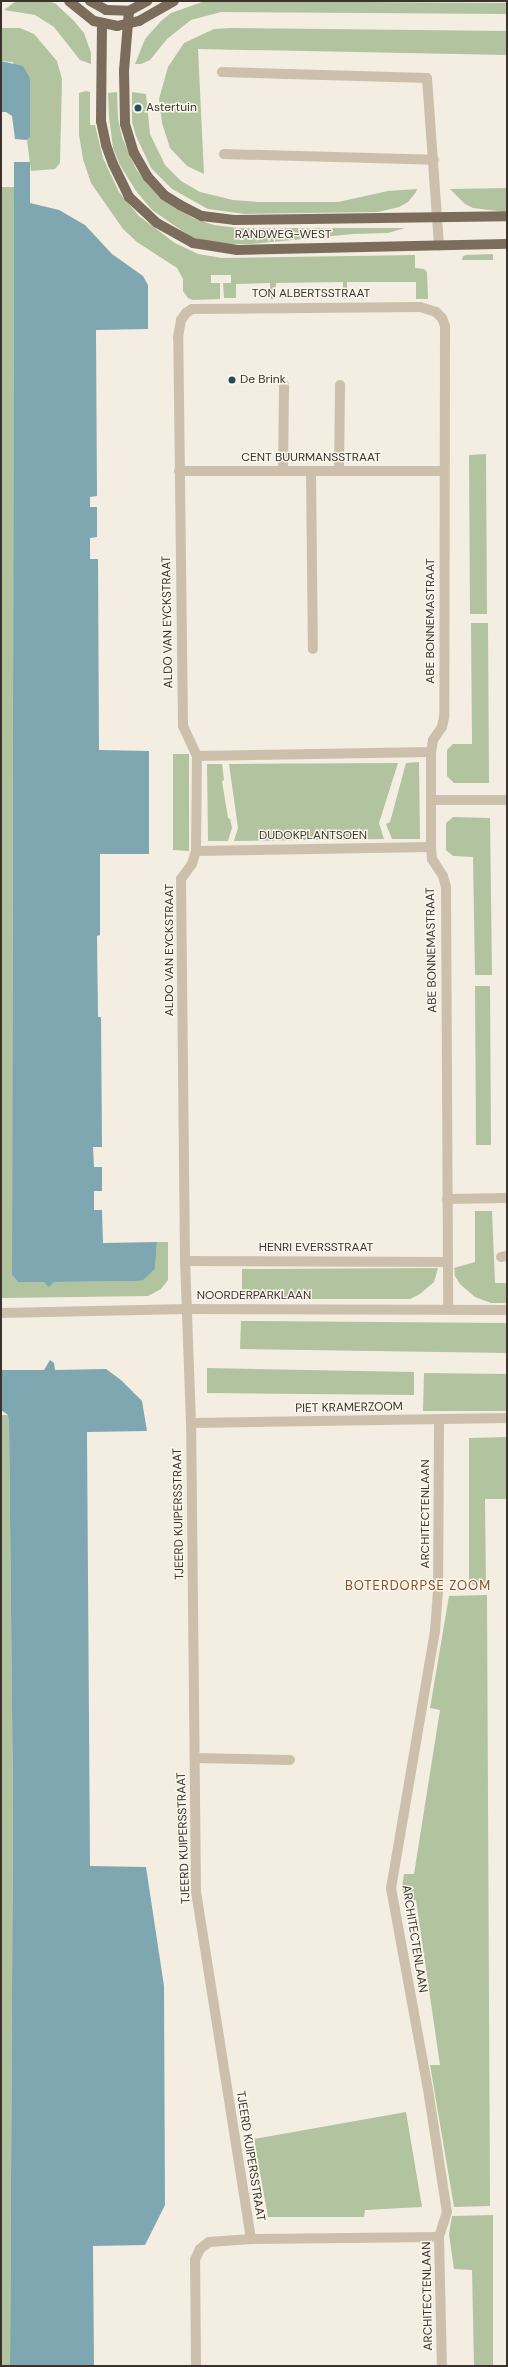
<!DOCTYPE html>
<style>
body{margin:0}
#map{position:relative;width:508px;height:2367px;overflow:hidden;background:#f3eee1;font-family:"DM Sans",sans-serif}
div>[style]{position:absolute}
.green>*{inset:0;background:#b2c3a0}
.water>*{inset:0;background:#7fa7b1}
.minor>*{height:10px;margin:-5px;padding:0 5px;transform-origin:5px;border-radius:5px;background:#ccc0ac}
.major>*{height:10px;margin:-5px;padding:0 5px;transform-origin:5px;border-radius:5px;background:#7c6c5c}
.dots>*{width:11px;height:11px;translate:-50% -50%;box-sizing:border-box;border:2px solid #fbf7ed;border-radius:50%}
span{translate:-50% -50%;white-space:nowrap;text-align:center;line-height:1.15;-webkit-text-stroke:3px #fbf7ed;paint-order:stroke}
.poi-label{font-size:12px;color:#3a322b}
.left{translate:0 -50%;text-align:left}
.street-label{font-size:12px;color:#3a322b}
.neighbourhood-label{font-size:13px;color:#894c24;letter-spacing:1px}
.frame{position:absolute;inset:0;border:2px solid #3a322b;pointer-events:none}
</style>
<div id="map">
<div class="green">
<div style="clip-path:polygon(16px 1px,49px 1px,56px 4px,74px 21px,84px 33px,91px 53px,91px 64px,80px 60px,54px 27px,35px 15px,4px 10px)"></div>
<div style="clip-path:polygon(205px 1px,507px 3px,507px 14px,221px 12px,191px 20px,167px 39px,150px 60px,141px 64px,135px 64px,145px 39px,161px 21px,171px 13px)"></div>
<div style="clip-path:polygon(1px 28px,20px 28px,34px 34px,57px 61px,62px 79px,60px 163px,55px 169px,31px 171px,27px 140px,30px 137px,13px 62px,1px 61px)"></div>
<div style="clip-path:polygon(232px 28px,507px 31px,507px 55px,198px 49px,204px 174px,187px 166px,170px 148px,162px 123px,159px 99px,168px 67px,184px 43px,214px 29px)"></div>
<div style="clip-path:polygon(86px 91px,90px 92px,90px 125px,95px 125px,103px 158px,119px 192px,139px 216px,175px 243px,198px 254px,222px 258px,415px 255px,415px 268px,424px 269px,427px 272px,428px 299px,416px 299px,416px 282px,347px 282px,347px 298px,343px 299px,343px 282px,276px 283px,275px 299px,270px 299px,270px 283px,236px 284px,236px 298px,224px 298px,223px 283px,231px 283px,231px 275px,211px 275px,211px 283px,220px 283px,220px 299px,193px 300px,188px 298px,183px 291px,183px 279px,177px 268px,137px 242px,123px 229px,91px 183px,83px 159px,79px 135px,79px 93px)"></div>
<div style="clip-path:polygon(117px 92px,118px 118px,122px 137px,136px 169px,159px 197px,193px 218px,214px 225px,238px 228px,405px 228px,388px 233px,353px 234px,252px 244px,221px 244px,191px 237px,152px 210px,136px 191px,120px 165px,113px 148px,109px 117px,108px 93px)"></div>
<div style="clip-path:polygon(132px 92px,146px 94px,150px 134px,165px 165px,181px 181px,200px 192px,233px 200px,258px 202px,338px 202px,388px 191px,417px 189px,416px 192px,408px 202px,399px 207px,378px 212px,245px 214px,208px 209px,172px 189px,151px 168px,136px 136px,132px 122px)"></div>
<div style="clip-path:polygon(1px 187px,14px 187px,12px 1275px,18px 1282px,136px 1281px,155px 1269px,157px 1242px,168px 1242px,168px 1280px,161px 1289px,148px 1296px,1px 1298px)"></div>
<div style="clip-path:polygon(507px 188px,506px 212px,473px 208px,465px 204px,450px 189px)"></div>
<div style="clip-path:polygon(493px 254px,493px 260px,462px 260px,463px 256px,466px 255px)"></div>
<div style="clip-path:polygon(486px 454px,487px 614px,470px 614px,469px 455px)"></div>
<div style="clip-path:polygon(471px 623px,488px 623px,489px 783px,454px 783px,447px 776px,447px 750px,453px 744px,472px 744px)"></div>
<div style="clip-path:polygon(173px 754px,189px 754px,189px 851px,173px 850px)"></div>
<div style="clip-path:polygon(419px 762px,420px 839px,392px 839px,386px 824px,390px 822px,406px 763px)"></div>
<div style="clip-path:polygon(398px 763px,379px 823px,384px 839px,234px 841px,238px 828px,229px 764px)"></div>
<div style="clip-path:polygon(207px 764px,222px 764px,224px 780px,222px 781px,228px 818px,230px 819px,232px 828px,228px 841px,208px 841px)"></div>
<div style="clip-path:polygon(453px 817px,490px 818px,492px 975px,475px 975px,473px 857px,453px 856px,446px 850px,446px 823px)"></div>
<div style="clip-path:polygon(475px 986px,490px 986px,491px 1145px,476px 1145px)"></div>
<div style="clip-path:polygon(475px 1211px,492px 1211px,495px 1283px,507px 1283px,507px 1303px,491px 1303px,475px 1297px,460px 1284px,455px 1276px,454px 1268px,475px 1262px)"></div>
<div style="clip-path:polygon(438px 1268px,434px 1282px,420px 1294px,410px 1299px,242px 1299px,242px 1269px)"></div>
<div style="clip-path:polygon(241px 1321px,507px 1323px,507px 1353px,240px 1349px)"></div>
<div style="clip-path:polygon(207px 1368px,414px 1372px,414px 1395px,207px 1393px)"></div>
<div style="clip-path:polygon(424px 1373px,507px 1374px,507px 1411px,423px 1411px)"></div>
<div style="clip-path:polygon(1px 1415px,8px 1415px,9px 1424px,13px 1804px,10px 2366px,1px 2366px)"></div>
<div style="clip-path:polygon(507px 1437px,507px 1499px,485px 1499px,486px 1586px,469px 1584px,469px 1438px)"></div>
<div style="clip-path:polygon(487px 1595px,490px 2206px,454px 2207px,430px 2065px,440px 2065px,416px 1900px,404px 1900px,402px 1887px,404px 1874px,414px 1874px,440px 1710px,430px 1708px,449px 1596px)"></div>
<div style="clip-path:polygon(406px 2112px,422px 2207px,365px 2210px,364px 2217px,268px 2217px,254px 2139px)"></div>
<div style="clip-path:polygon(493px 2215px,493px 2366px,474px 2366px,472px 2270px,454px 2269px,449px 2234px,452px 2216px)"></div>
</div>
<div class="water">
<div style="clip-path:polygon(1px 61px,23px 66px,30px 78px,30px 137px,27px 140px,15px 139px,12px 116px,6px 112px,1px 112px)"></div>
<div style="clip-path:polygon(14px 162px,30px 162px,30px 203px,59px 210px,85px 225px,112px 254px,143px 276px,148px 285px,148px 329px,96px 330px,97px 496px,90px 497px,90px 507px,97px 507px,97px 537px,90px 538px,90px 559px,98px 559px,99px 750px,149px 751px,149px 854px,100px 854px,100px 935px,97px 936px,98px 1017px,101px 1017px,102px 1147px,93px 1147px,94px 1167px,102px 1167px,102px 1191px,94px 1191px,94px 1210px,102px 1210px,103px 1243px,157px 1242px,155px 1269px,143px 1280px,136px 1281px,54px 1282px,49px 1287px,44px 1282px,18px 1282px,12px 1275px)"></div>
<div style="clip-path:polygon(50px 1360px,54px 1363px,55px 1370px,106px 1369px,121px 1380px,142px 1401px,147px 1431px,87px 1432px,90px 1866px,146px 1867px,164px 1986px,165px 2205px,145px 2245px,93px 2246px,94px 2366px,10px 2366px,13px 1804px,9px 1424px,8px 1415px,1px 1410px,1px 1370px,44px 1370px)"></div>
</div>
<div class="minor">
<div style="left:222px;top:72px;width:205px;rotate:1.7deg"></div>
<div style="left:427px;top:78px;width:168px;rotate:85.9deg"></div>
<div style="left:224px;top:154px;width:210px;rotate:1.6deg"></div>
<div style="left:179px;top:471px;width:264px"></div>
<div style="left:283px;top:471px;width:86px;rotate:-89.3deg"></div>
<div style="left:311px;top:471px;width:178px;rotate:89.4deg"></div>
<div style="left:339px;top:471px;width:86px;rotate:-89.3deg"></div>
<div style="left:197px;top:756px;width:234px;rotate:-1deg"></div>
<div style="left:431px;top:800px;width:76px"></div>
<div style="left:196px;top:851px;width:235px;rotate:-1deg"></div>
<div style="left:447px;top:1199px;width:60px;rotate:-1deg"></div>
<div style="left:501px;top:1257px;width:6px;rotate:-9deg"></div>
<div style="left:185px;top:1261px;width:262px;rotate:0.2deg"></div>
<div style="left:1px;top:1313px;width:186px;rotate:-1.2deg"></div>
<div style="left:187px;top:1309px;width:320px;rotate:0.2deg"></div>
<div style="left:439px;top:1420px;width:171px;rotate:90.3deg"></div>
<div style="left:438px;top:1591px;width:40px;rotate:94.3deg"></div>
<div style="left:435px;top:1631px;width:261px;rotate:99.7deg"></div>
<div style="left:391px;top:1888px;width:211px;rotate:79.6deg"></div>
<div style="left:429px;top:2096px;width:117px;rotate:81.2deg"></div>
<div style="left:447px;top:2212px;width:26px;rotate:108deg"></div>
<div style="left:439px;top:2237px;width:129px;rotate:88.7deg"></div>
<div style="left:191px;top:1423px;width:316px;rotate:-0.9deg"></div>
<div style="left:195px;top:1758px;width:95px;rotate:1.2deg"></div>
<div style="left:251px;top:2239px;width:188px;rotate:-0.6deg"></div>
<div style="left:196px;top:2366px;width:106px;rotate:-90.5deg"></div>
<div style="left:195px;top:2260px;width:12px;rotate:-66deg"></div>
<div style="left:200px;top:2249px;width:11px;rotate:-38deg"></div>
<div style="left:209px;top:2242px;width:42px;rotate:-4.1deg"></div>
<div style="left:251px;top:2239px;width:352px;rotate:-99deg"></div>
<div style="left:196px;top:1891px;width:468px;rotate:-90.6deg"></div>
<div style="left:191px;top:1423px;width:162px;rotate:-92.1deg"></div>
<div style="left:185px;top:1261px;width:382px;rotate:-90.6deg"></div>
<div style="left:181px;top:879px;width:19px;rotate:-54deg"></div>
<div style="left:192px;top:864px;width:14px;rotate:-73deg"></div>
<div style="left:196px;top:851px;width:95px;rotate:-89.4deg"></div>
<div style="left:197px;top:756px;width:33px;rotate:-115deg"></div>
<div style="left:183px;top:726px;width:389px;rotate:-90.7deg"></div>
<div style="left:178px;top:337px;width:17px;rotate:-80deg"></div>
<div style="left:181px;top:320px;width:9px;rotate:-54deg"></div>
<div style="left:186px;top:313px;width:7px;rotate:-34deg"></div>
<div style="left:192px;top:309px;width:228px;rotate:-0.5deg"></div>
<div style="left:420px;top:307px;width:17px;rotate:17deg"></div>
<div style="left:436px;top:312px;width:8px;rotate:45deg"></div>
<div style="left:442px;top:318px;width:9px;rotate:69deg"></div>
<div style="left:445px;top:326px;width:391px;rotate:90.1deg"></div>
<div style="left:444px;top:717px;width:10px;rotate:101deg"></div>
<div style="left:442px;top:727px;width:16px;rotate:125deg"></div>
<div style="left:433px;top:740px;width:12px;rotate:99deg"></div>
<div style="left:431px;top:752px;width:95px;rotate:90deg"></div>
<div style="left:431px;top:847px;width:12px;rotate:85deg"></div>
<div style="left:432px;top:859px;width:20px;rotate:57deg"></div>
<div style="left:443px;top:876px;width:11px;rotate:75deg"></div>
<div style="left:446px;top:887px;width:422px;rotate:89.7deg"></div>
</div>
<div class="major">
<div style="left:69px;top:1px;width:32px;rotate:39deg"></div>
<div style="left:94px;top:21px;width:24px;rotate:12deg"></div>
<div style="left:117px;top:26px;width:23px;rotate:-13deg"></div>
<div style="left:139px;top:21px;width:40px;rotate:-29.7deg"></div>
<div style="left:90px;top:1px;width:18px;rotate:29deg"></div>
<div style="left:106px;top:10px;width:23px;rotate:2deg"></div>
<div style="left:129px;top:11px;width:21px;rotate:-29deg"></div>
<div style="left:129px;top:11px;width:60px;rotate:94.8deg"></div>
<div style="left:124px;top:71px;width:53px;rotate:88.9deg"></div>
<div style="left:125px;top:124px;width:30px;rotate:73deg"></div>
<div style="left:134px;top:153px;width:28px;rotate:60deg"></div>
<div style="left:148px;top:177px;width:24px;rotate:48deg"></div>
<div style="left:164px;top:195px;width:19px;rotate:32deg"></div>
<div style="left:180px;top:205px;width:25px;rotate:27deg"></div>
<div style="left:202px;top:216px;width:32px;rotate:7deg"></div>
<div style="left:234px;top:220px;width:273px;rotate:-0.8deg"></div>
<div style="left:102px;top:24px;width:97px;rotate:90.6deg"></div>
<div style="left:101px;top:121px;width:25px;rotate:78deg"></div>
<div style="left:106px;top:145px;width:20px;rotate:70deg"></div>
<div style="left:113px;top:164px;width:37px;rotate:64deg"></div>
<div style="left:129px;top:197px;width:38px;rotate:43deg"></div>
<div style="left:157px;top:223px;width:41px;rotate:29.1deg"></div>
<div style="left:193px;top:243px;width:45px;rotate:9deg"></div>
<div style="left:237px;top:250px;width:270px;rotate:-1.3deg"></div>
</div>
<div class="dots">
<div style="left:138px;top:108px;background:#204f5c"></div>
<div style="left:232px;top:380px;background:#204f5c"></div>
</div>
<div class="poi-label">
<span class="left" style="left:146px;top:108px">Astertuin</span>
<span class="left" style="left:240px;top:380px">De Brink</span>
</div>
<div class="street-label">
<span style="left:283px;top:235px">RANDWEG-WEST</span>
<span style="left:311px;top:294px">TON ALBERTSSTRAAT</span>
<span style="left:311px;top:458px">CENT BUURMANSSTRAAT</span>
<span style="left:431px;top:621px;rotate:-90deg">ABE BONNEMASTRAAT</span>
<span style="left:168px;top:622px;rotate:-91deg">ALDO VAN EYCKSTRAAT</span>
<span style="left:313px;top:836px">DUDOKPLANTSOEN</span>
<span style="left:170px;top:950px;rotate:-90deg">ALDO VAN EYCKSTRAAT</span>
<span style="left:432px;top:950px;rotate:-91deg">ABE BONNEMASTRAAT</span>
<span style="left:316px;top:1248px">HENRI EVERSSTRAAT</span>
<span style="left:254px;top:1296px">NOORDERPARKLAAN</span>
<span style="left:349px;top:1408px;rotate:-1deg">PIET KRAMERZOOM</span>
<span style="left:179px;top:1514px;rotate:-91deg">TJEERD KUIPERSSTRAAT</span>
<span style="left:426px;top:1514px;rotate:-90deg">ARCHITECTENLAAN</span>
<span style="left:184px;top:1838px;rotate:-92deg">TJEERD KUIPERSSTRAAT</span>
<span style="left:414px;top:1939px;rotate:81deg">ARCHITECTENLAAN</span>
<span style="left:250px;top:2156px;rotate:81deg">TJEERD KUIPERSSTRAAT</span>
<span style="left:428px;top:2296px;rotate:-91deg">ARCHITECTENLAAN</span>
</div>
<div class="neighbourhood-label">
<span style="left:418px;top:1586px">BOTERDORPSE ZOOM</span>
</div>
<div class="frame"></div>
</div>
